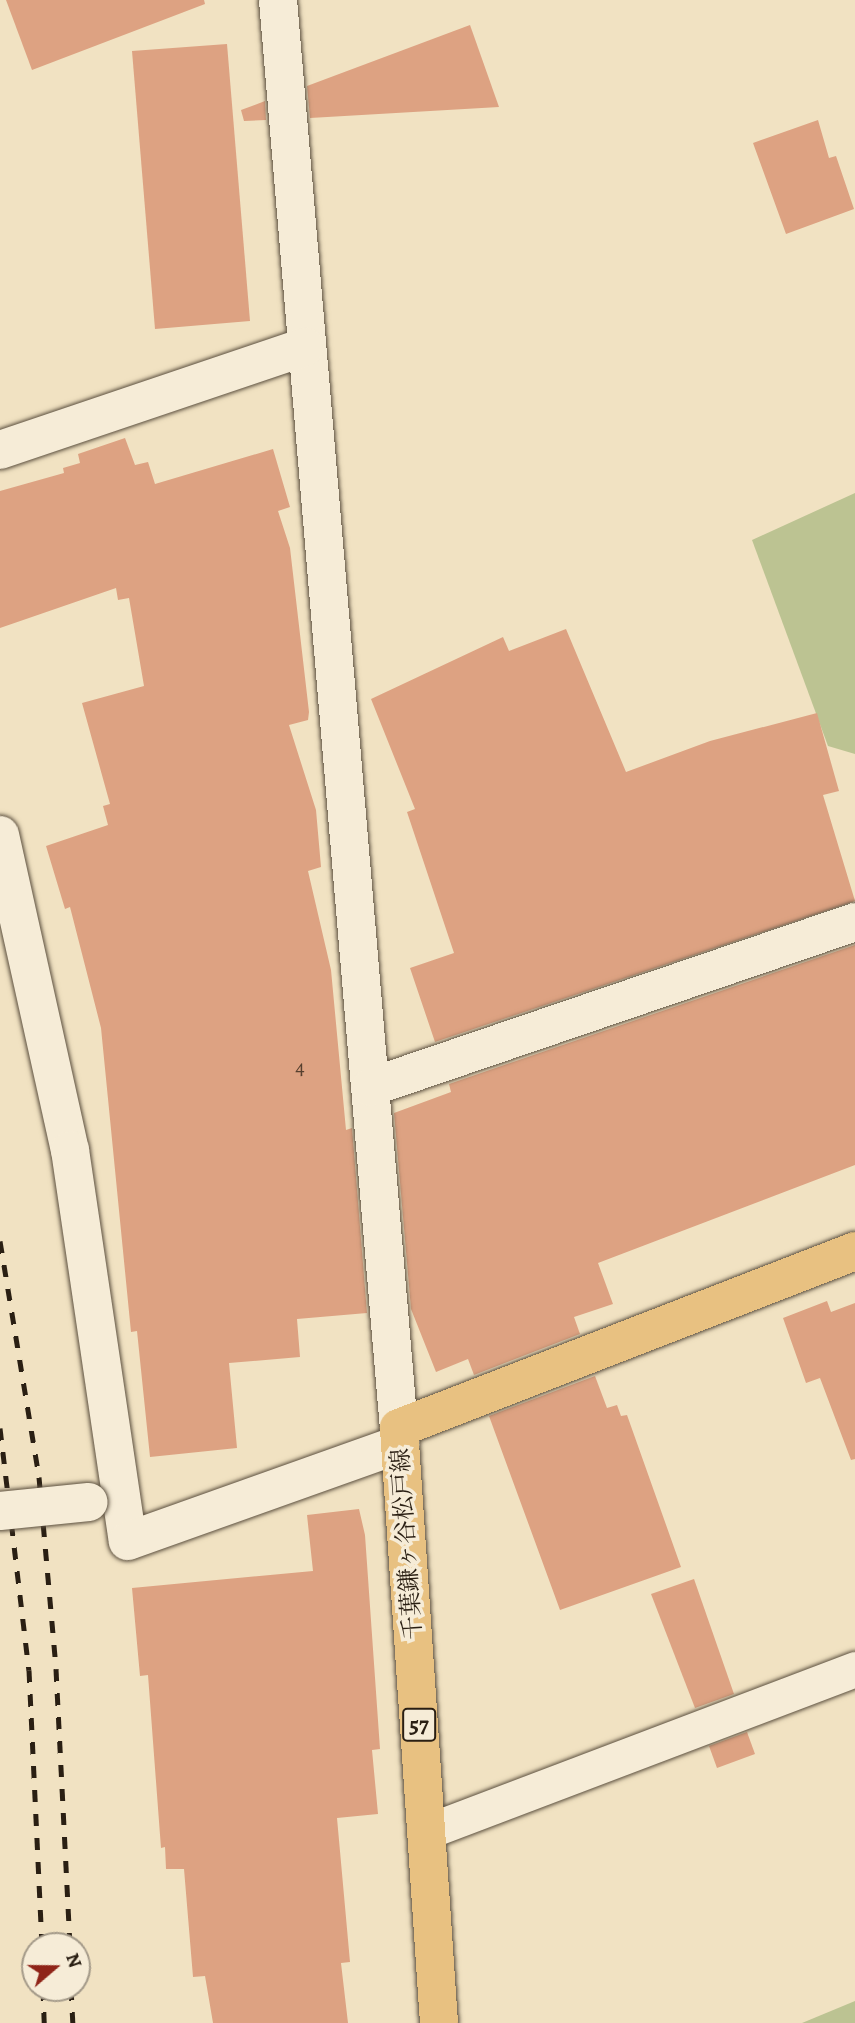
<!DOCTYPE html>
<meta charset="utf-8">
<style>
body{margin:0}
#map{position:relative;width:855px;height:2023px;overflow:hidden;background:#f1e2c2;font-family:Alegreya,"Noto Serif JP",serif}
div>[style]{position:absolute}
.green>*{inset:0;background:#bcc392}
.building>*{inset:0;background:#dda282}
.roads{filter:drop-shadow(0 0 2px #5c503f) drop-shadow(0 0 2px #5c503f)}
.service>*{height:35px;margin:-17.5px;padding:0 17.5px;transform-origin:17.5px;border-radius:17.5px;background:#f6ecd7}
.minor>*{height:38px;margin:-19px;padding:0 19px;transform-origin:19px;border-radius:19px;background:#f6ecd7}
.primary>*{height:38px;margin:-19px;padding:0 19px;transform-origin:19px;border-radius:19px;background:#e8c181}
.rail>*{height:5px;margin-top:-2.5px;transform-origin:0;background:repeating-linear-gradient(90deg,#2a1f13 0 12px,transparent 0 24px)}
.bridges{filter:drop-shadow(0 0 2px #5c503f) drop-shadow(0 0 2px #5c503f)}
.pedestrian-bridge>*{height:38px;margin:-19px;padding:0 19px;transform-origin:19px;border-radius:19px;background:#f6ecd7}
span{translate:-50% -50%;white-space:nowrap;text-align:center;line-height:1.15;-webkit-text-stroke:7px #f6ecd7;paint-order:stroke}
.number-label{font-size:21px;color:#57402f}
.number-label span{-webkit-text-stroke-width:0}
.shield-label span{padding:2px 5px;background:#f6ecd7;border:2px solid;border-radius:5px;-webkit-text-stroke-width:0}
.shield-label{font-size:23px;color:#2a1f13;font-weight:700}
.street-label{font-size:24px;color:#2a1f13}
.north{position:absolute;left:21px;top:1932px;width:70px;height:70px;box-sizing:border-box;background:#f6ecd7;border:2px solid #a49a89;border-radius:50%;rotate:70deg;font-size:19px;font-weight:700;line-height:28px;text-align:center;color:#2a1f13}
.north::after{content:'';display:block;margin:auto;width:24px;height:32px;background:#8f2418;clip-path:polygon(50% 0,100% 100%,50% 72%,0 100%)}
</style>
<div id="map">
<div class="green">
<div style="clip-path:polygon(855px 493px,855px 754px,828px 746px,752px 540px)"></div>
<div style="clip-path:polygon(855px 2001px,855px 2023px,802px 2023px)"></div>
</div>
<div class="building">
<div style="clip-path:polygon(6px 0,204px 0,205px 4px,32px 70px)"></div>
<div style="clip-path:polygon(470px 25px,499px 107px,310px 118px,307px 86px)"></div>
<div style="clip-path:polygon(227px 44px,250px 321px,155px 329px,132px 51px)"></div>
<div style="clip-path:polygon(265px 101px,266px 120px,244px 121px,241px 110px)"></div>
<div style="clip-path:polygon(818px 120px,829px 158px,836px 156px,854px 209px,786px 234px,753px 143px)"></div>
<div style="clip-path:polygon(125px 438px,135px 465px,148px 462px,155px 484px,273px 449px,290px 507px,278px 511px,290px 548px,309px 712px,308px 720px,289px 725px,316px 810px,321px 867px,308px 871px,331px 970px,346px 1130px,352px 1128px,367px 1313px,297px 1319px,300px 1357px,229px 1363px,237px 1448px,150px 1457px,137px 1331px,131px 1332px,101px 1028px,70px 907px,65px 909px,46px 846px,108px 825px,103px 806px,110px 804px,82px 703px,144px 686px,129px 598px,118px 600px,116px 588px,0 628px,0 491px,64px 473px,63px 468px,80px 463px,78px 454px)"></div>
<div style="clip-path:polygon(566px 629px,626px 772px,710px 741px,817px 713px,839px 791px,823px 795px,855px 901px,435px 1042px,410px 968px,454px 953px,407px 812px,415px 809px,371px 699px,503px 637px,509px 651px)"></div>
<div style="clip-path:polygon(855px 945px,855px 1165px,598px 1263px,613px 1304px,574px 1317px,580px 1334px,474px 1375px,468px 1359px,436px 1372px,411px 1309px,394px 1113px,451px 1092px,449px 1084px)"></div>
<div style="clip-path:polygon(827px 1301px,831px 1312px,855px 1303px,855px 1459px,851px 1460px,820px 1378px,806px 1383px,783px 1318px)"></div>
<div style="clip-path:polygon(595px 1376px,607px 1408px,617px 1405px,621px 1416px,627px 1415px,681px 1567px,560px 1610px,489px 1416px)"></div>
<div style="clip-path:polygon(359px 1509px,365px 1535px,380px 1749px,372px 1750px,378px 1814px,337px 1818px,350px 1962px,341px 1963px,348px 2023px,213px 2023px,205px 1976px,193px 1977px,184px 1869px,166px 1869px,165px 1847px,161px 1848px,148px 1675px,140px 1676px,132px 1588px,313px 1571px,307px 1515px)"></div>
<div style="clip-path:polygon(694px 1579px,734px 1694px,695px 1708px,651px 1594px)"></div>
<div style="clip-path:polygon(747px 1732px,755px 1754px,717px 1768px,709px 1746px)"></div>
</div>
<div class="roads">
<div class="service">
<div style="left:426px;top:1832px;width:459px;rotate:-20.8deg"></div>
</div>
<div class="minor">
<div style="left:278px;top:0;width:1433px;rotate:85.16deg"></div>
<div style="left:0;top:450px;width:322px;rotate:-18.7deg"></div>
<div style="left:0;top:835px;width:323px;rotate:77.5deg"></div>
<div style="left:70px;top:1150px;width:395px;rotate:81.6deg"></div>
<div style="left:128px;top:1541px;width:289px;rotate:-19.6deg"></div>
<div style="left:371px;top:1087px;width:511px;rotate:-18.82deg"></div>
</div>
<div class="primary">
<div style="left:439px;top:2023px;width:596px;rotate:-93.85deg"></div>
<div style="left:399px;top:1428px;width:489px;rotate:-21.2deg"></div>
</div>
</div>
<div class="rail">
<div style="left:0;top:1241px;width:239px;rotate:80.6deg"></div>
<div style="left:39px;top:1477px;width:193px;rotate:84.9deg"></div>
<div style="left:56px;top:1669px;width:277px;rotate:87.1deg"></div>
<div style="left:0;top:1428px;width:244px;rotate:83.2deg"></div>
<div style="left:29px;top:1670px;width:276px;rotate:87.3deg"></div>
<div style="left:43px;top:1988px;width:35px;rotate:88deg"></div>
<div style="left:71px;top:1988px;width:35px;rotate:87deg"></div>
</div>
<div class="bridges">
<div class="pedestrian-bridge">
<div style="left:0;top:1511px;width:89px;rotate:-5.8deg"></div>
</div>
</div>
<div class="number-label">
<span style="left:300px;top:1067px">4</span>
</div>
<div class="shield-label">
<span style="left:419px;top:1725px">57</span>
</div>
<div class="street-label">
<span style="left:407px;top:1544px;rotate:-94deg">千葉鎌ヶ谷松戸線</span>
</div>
<div class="north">N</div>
</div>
